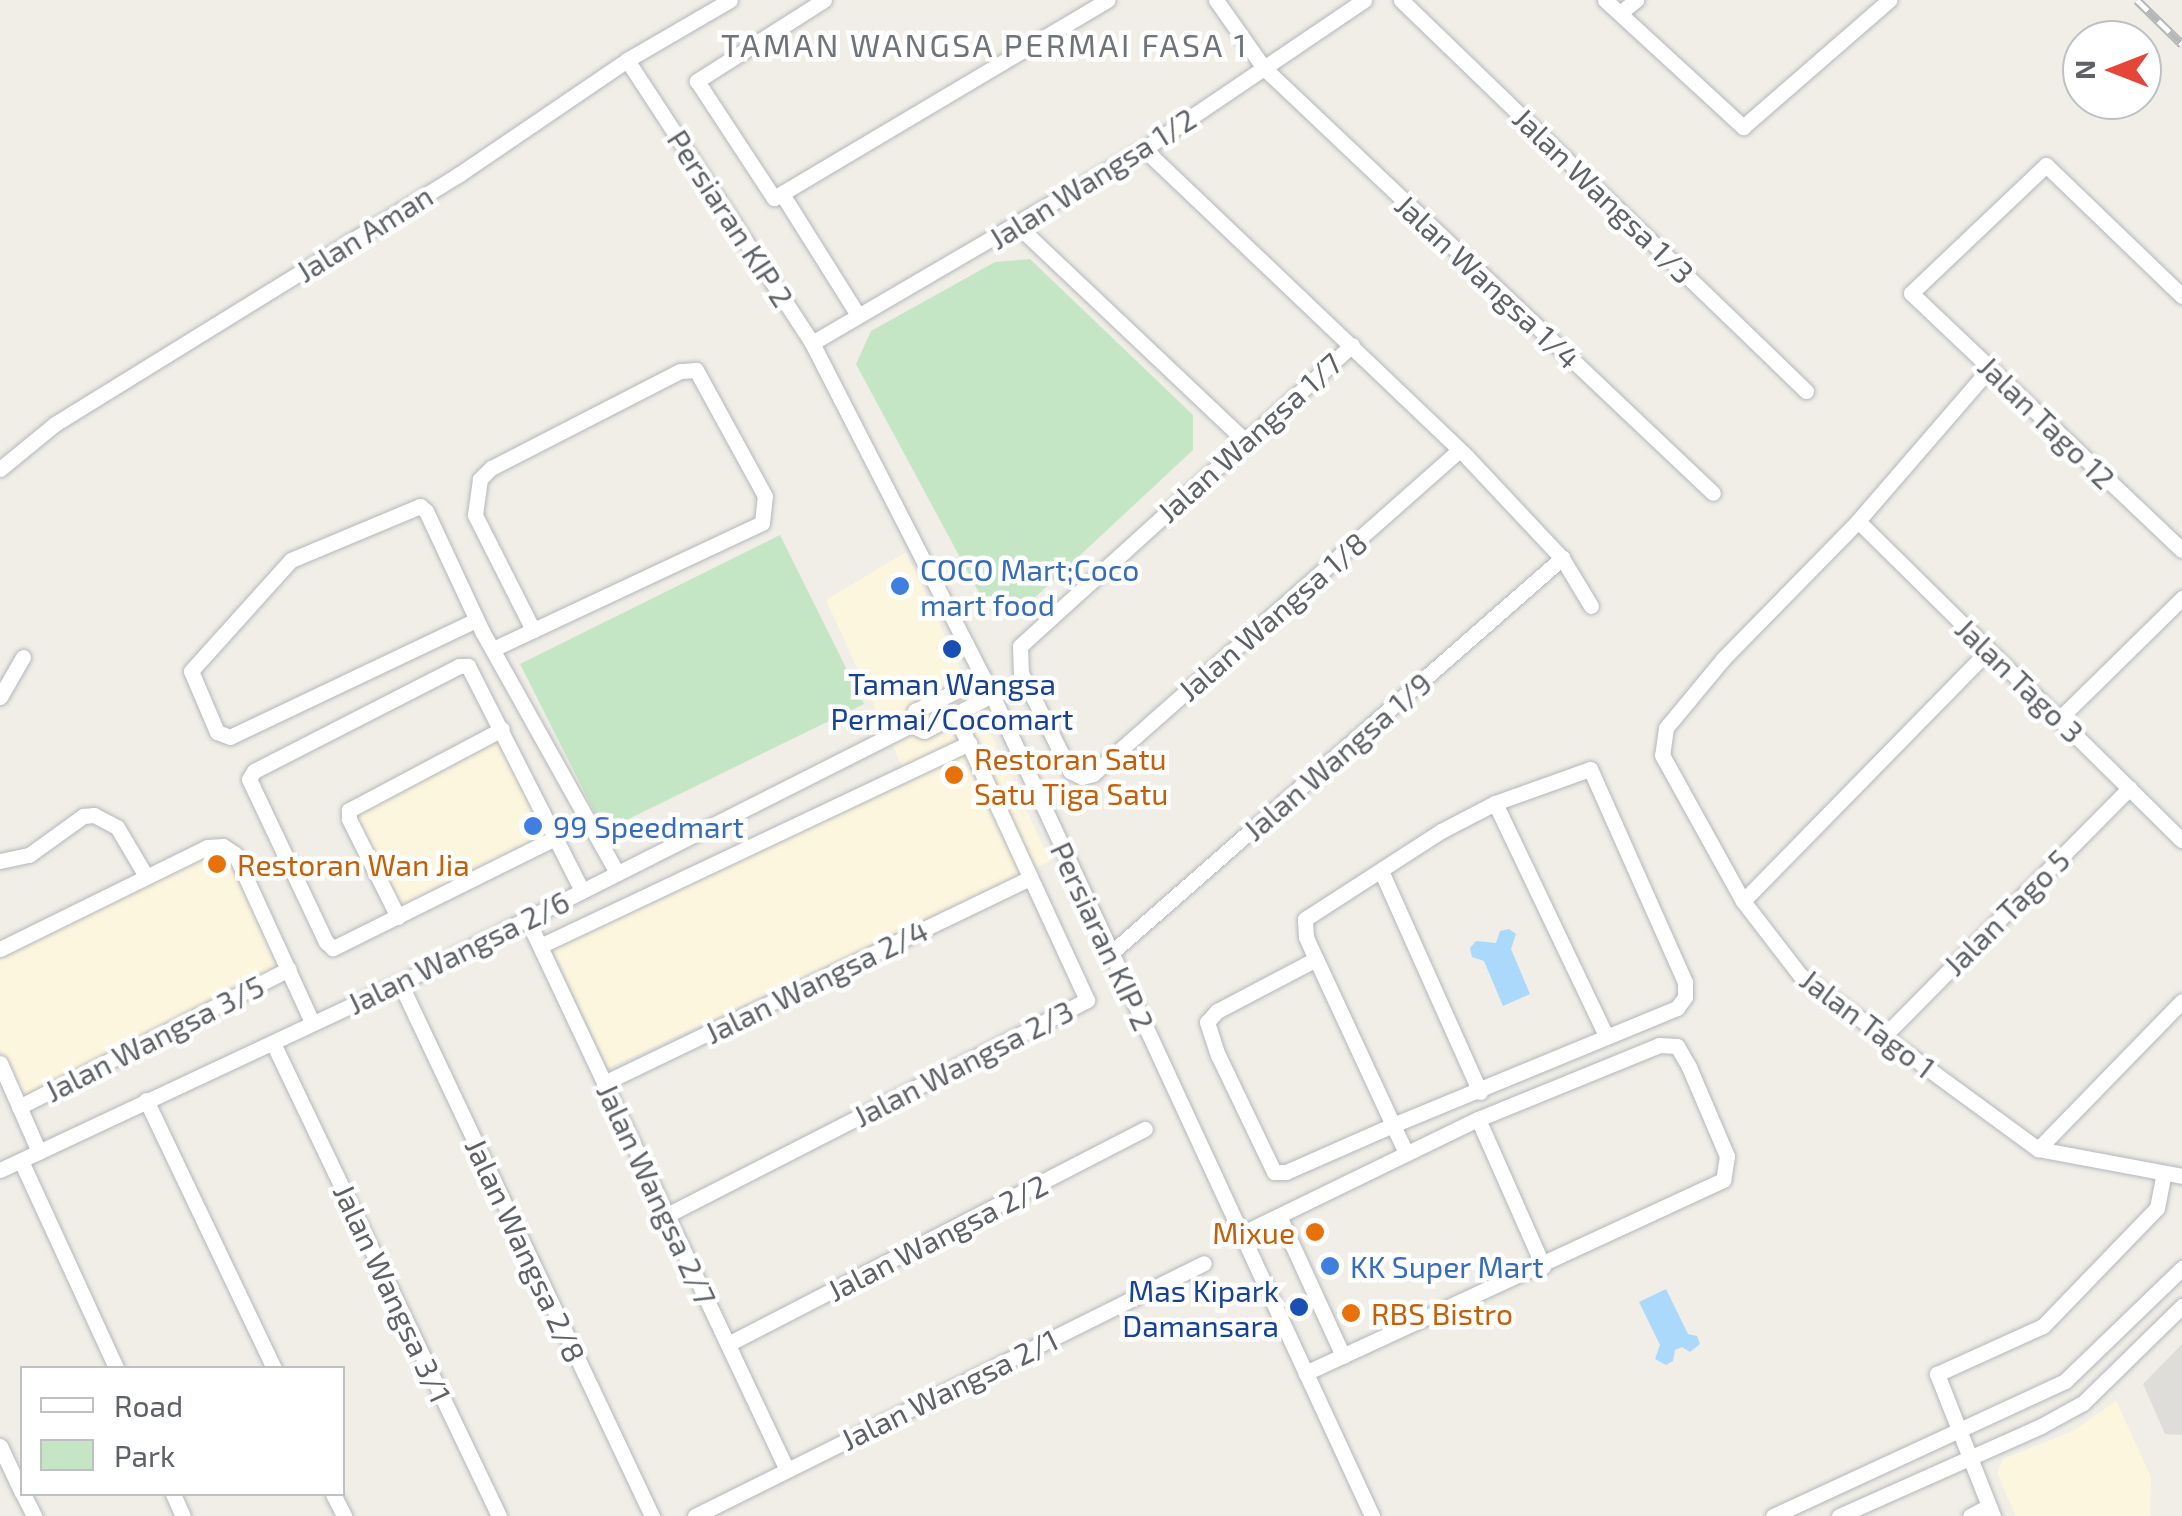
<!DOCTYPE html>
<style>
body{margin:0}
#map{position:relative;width:2182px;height:1516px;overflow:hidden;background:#f0eee7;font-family:"Exo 2",sans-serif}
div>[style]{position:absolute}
.commercial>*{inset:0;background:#fdf6df}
.industrial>*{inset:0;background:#dfddd9}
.green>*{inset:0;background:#c5e6c5}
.water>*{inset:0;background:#abd9fc}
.roads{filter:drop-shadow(0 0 2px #b4b7bb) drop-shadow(0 0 2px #b4b7bb)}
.minor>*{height:15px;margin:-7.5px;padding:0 7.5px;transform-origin:7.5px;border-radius:7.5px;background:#fff}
.rail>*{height:9px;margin-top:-4.5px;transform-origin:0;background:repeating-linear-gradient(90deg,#fff 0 15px,#b5b6b7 0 30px);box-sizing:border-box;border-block:2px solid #b5b6b7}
.dots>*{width:28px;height:28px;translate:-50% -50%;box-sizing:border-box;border:5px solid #fff;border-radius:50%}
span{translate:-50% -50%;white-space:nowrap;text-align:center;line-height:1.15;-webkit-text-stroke:9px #fff;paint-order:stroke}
.street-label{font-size:30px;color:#5e6267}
.shop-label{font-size:30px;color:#366cbe}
.left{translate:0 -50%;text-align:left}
.transit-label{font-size:30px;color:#164399}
.right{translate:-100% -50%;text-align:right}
.food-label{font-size:30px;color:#c56008}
.neighbourhood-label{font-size:32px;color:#6f7479;letter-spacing:2.5px}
.legend{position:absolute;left:20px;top:1366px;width:325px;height:130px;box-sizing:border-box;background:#fff;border:2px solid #bfc0c2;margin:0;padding:12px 18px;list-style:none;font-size:30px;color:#5e6267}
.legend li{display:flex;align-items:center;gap:20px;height:50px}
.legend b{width:50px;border:2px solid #bfc0c2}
.north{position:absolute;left:2062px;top:20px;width:100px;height:100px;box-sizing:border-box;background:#fff;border:2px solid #bfc0c2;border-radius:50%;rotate:270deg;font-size:28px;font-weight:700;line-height:40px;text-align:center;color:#5e6267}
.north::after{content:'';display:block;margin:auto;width:35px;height:45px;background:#e4463a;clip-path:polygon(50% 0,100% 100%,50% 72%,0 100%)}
</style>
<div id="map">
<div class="commercial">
<div style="clip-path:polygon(906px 552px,1050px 861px,608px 1068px,552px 947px,908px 779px,826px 600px)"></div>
<div style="clip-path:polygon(501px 740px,546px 835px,402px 908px,355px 816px)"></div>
<div style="clip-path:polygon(213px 852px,227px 856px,281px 966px,22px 1099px,0 1048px,0 959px)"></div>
<div style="clip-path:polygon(2116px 1401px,2151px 1477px,2150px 1516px,2016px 1516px,1997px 1473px,2003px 1459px,2073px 1431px)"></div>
</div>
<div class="industrial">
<div style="clip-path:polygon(2182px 1344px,2182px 1435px,2165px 1434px,2143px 1384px)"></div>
</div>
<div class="green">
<div style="clip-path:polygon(1030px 259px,1193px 415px,1193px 450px,1031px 601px,984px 602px,856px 364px,871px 331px,995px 262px)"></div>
<div style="clip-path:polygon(780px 535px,864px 704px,604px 831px,520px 664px)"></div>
</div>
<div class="water">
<div style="clip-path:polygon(1509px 929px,1516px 934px,1511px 949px,1530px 994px,1503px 1006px,1484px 961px,1472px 957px,1470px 948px,1476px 941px,1496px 943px,1500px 931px)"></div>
<div style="clip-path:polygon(1666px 1289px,1688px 1334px,1697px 1336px,1700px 1344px,1690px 1352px,1682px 1347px,1675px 1350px,1673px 1361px,1666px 1365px,1655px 1359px,1660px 1345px,1639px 1302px)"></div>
</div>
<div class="roads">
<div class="minor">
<div style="left:824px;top:0;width:151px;rotate:147.5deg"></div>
<div style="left:697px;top:81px;width:140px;rotate:56.7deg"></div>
<div style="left:774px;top:198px;width:388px;rotate:-30.7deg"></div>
<div style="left:1216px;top:0;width:83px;rotate:54.8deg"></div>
<div style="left:1264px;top:68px;width:618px;rotate:43.43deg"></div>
<div style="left:1401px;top:0;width:563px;rotate:43.99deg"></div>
<div style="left:1605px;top:0;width:188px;rotate:42.6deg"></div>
<div style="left:1743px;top:127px;width:194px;rotate:-41deg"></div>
<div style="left:1620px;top:13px;width:21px;rotate:-39deg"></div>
<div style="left:627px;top:60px;width:338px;rotate:56.8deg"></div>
<div style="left:812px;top:343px;width:395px;rotate:62.9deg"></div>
<div style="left:992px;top:695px;width:905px;rotate:65.16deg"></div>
<div style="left:1144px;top:149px;width:446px;rotate:43.6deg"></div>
<div style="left:1467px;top:457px;width:139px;rotate:46.8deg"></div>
<div style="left:1562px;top:558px;width:56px;rotate:58.9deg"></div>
<div style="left:782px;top:194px;width:143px;rotate:57.9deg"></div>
<div style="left:1018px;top:226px;width:311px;rotate:43.4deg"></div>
<div style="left:2182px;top:296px;width:189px;rotate:-136.1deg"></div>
<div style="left:2046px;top:165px;width:186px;rotate:136.5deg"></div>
<div style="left:1911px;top:293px;width:373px;rotate:43.5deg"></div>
<div style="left:812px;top:343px;width:385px;rotate:-30.3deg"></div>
<div style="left:1144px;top:149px;width:266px;rotate:-34.1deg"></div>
<div style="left:1352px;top:345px;width:448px;rotate:137.8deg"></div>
<div style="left:1020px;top:646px;width:27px;rotate:88deg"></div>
<div style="left:1021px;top:673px;width:110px;rotate:63.4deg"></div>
<div style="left:1070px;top:771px;width:13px;rotate:27deg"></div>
<div style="left:1082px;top:777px;width:11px;rotate:-15deg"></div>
<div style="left:1093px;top:774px;width:489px;rotate:-41.5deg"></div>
<div style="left:1990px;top:368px;width:202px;rotate:130.8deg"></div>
<div style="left:1858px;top:521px;width:193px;rotate:134.4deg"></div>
<div style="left:1723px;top:659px;width:89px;rotate:129.6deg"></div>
<div style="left:1666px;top:728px;width:27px;rotate:98deg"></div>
<div style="left:1662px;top:755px;width:167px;rotate:61deg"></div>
<div style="left:1743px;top:901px;width:93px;rotate:52.4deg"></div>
<div style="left:1800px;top:975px;width:295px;rotate:36.2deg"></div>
<div style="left:2038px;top:1149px;width:147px;rotate:10.6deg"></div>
<div style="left:0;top:469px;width:71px;rotate:-39.3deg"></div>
<div style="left:55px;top:424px;width:474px;rotate:-31.7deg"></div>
<div style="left:458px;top:175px;width:204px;rotate:-34.2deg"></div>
<div style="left:627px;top:60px;width:119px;rotate:-30.2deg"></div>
<div style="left:1858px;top:521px;width:455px;rotate:44.6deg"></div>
<div style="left:476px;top:620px;width:272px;rotate:154.6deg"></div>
<div style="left:230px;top:737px;width:14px;rotate:-159deg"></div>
<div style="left:217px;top:732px;width:66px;rotate:-113.1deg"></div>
<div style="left:191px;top:671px;width:149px;rotate:-48deg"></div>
<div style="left:291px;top:560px;width:140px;rotate:-22.7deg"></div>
<div style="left:420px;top:506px;width:8px;rotate:40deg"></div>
<div style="left:426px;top:511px;width:135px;rotate:65deg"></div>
<div style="left:483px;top:633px;width:275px;rotate:60.8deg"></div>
<div style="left:493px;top:649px;width:297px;rotate:-25.1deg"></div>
<div style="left:762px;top:523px;width:27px;rotate:-84deg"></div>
<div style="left:765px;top:496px;width:144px;rotate:-118.7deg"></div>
<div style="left:696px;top:370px;width:16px;rotate:176deg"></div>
<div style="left:680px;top:371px;width:212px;rotate:152.8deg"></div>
<div style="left:491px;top:468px;width:16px;rotate:135deg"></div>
<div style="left:480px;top:479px;width:36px;rotate:98deg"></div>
<div style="left:475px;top:515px;width:129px;rotate:63.2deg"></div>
<div style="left:0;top:697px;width:46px;rotate:-60.1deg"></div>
<div style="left:2059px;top:719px;width:173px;rotate:-44.5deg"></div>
<div style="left:911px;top:725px;width:14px;rotate:25deg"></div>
<div style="left:924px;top:731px;width:77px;rotate:-27.9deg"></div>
<div style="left:1495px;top:803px;width:258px;rotate:64.5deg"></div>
<div style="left:553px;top:839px;width:246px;rotate:153.6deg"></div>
<div style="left:333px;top:948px;width:9px;rotate:-139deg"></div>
<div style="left:326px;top:942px;width:180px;rotate:-115.3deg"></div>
<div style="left:249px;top:779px;width:9px;rotate:-58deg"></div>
<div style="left:254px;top:771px;width:230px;rotate:-27.1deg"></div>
<div style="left:459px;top:666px;width:9px"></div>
<div style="left:468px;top:666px;width:252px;rotate:63.1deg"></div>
<div style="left:0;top:861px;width:30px;rotate:-12deg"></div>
<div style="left:29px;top:855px;width:67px;rotate:-35.8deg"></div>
<div style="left:83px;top:816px;width:11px;rotate:-5deg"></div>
<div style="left:94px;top:815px;width:26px;rotate:28deg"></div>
<div style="left:117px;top:827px;width:57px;rotate:59.4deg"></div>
<div style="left:1382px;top:873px;width:240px;rotate:65.9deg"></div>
<div style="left:1743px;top:901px;width:351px;rotate:-45.6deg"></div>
<div style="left:398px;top:917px;width:110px;rotate:-116.6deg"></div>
<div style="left:349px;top:819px;width:9px;rotate:-90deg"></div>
<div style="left:349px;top:810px;width:173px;rotate:-27.9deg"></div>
<div style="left:527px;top:919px;width:609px;rotate:64.74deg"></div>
<div style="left:540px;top:946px;width:475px;rotate:-25.3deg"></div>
<div style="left:0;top:949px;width:231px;rotate:-26.2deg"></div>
<div style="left:207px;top:847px;width:16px;rotate:-4deg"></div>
<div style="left:223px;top:846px;width:14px;rotate:34deg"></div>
<div style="left:235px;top:854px;width:185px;rotate:65.4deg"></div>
<div style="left:1111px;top:953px;width:600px;rotate:-41.21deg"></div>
<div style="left:1316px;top:959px;width:112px;rotate:152.3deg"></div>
<div style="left:1217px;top:1011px;width:15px;rotate:132deg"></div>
<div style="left:1207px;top:1022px;width:35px;rotate:72deg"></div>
<div style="left:1218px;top:1055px;width:130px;rotate:64.4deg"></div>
<div style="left:1274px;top:1172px;width:12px"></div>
<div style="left:1286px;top:1172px;width:117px;rotate:-23.7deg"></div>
<div style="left:1393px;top:1125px;width:307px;rotate:-22.4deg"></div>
<div style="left:1677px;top:1008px;width:14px;rotate:-54deg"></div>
<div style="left:1685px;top:997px;width:15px;rotate:-90deg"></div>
<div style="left:1685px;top:982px;width:233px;rotate:-114deg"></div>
<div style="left:1590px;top:769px;width:101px;rotate:160.3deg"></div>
<div style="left:1495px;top:803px;width:61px;rotate:152.6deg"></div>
<div style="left:1441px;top:831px;width:162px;rotate:147.1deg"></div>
<div style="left:1305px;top:919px;width:18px;rotate:87deg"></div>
<div style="left:1306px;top:937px;width:24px;rotate:66deg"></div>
<div style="left:1316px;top:959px;width:183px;rotate:65.1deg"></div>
<div style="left:1393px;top:1125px;width:31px;rotate:65deg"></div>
<div style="left:400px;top:983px;width:590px;rotate:64.7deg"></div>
<div style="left:1884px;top:1036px;width:349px;rotate:-45.3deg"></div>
<div style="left:273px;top:1043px;width:524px;rotate:64.46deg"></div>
<div style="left:0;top:1063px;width:97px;rotate:66.3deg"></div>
<div style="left:604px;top:1083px;width:471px;rotate:-25.7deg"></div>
<div style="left:146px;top:1100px;width:297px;rotate:64.5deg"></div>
<div style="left:19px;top:1107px;width:303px;rotate:-27.1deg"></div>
<div style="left:1478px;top:1119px;width:161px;rotate:66.1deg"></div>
<div style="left:2038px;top:1149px;width:206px;rotate:-45.8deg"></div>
<div style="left:21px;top:1161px;width:228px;rotate:65.3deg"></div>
<div style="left:0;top:1170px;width:442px;rotate:-25.1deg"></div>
<div style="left:400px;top:983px;width:572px;rotate:-26.79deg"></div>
<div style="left:911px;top:725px;width:15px;rotate:-74deg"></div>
<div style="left:915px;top:711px;width:76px;rotate:-25.9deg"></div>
<div style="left:667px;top:1215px;width:472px;rotate:-27.1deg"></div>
<div style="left:1087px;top:1000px;width:315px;rotate:-114.8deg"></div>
<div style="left:1279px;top:1216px;width:154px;rotate:65.4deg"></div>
<div style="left:1241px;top:1234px;width:263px;rotate:-25.9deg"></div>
<div style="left:1478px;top:1119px;width:196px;rotate:-22.2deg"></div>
<div style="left:1659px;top:1045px;width:18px;rotate:3deg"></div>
<div style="left:1677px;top:1046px;width:24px;rotate:60deg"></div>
<div style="left:1689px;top:1067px;width:97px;rotate:66.9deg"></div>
<div style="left:1727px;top:1156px;width:24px;rotate:99deg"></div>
<div style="left:1723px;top:1180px;width:460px;rotate:155.2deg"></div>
<div style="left:728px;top:1344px;width:469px;rotate:-27.3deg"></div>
<div style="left:0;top:1446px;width:52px;rotate:64.9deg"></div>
<div style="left:23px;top:1494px;width:25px;rotate:63deg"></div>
<div style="left:173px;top:1494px;width:24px;rotate:66deg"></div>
<div style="left:333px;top:1494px;width:25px;rotate:63deg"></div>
<div style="left:695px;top:1516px;width:568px;rotate:-26.43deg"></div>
<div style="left:1773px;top:1516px;width:322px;rotate:-24.8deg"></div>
<div style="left:2065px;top:1381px;width:163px;rotate:-44deg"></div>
<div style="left:1839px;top:1516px;width:221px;rotate:-24deg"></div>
<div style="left:2041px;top:1426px;width:48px;rotate:-28.7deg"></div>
<div style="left:2083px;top:1403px;width:139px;rotate:-44.4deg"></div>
<div style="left:1970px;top:1516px;width:21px;rotate:-28deg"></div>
<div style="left:1993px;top:1516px;width:153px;rotate:-111.5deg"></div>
<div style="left:1937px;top:1374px;width:116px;rotate:-24.4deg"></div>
<div style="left:2043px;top:1326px;width:164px;rotate:-46deg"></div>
<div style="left:2157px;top:1208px;width:36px;rotate:-79deg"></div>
</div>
</div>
<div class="rail">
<div style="left:2137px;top:0;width:63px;rotate:44.4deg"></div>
</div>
<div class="dots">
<div style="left:900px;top:586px;background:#3f7fe0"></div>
<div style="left:952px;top:649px;background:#1a4fb4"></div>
<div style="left:954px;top:775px;background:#e8710a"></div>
<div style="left:533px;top:826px;background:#3f7fe0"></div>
<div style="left:217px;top:864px;background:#e8710a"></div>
<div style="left:1315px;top:1232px;background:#e8710a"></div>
<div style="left:1330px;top:1266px;background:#3f7fe0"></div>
<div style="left:1299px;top:1307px;background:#1a4fb4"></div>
<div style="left:1351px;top:1313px;background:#e8710a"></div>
</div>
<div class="street-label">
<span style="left:1092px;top:178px;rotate:-32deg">Jalan Wangsa 1/2</span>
<span style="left:1604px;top:195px;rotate:44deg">Jalan Wangsa 1/3</span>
<span style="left:731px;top:218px;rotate:57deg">Persiaran KIP 2</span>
<span style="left:364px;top:233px;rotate:-32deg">Jalan Aman</span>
<span style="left:1488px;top:281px;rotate:43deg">Jalan Wangsa 1/4</span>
<span style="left:2047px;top:422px;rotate:44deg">Jalan Tago 12</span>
<span style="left:1249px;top:437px;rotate:-42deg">Jalan Wangsa 1/7</span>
<span style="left:1272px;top:616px;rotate:-41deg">Jalan Wangsa 1/8</span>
<span style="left:2020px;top:680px;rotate:44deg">Jalan Tago 3</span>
<span style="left:1337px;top:756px;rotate:-41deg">Jalan Wangsa 1/9</span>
<span style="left:2006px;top:912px;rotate:-45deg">Jalan Tago 5</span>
<span style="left:1103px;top:936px;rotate:65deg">Persiaran KIP 2</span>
<span style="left:458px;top:952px;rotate:-26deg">Jalan Wangsa 2/6</span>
<span style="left:816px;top:981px;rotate:-26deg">Jalan Wangsa 2/4</span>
<span style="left:1868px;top:1023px;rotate:37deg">Jalan Tago 1</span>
<span style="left:154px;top:1038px;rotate:-27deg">Jalan Wangsa 3/5</span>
<span style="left:963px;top:1063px;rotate:-27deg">Jalan Wangsa 2/3</span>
<span style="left:657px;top:1194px;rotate:65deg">Jalan Wangsa 2/7</span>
<span style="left:937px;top:1237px;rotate:-27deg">Jalan Wangsa 2/2</span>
<span style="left:526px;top:1250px;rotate:65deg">Jalan Wangsa 2/8</span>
<span style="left:393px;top:1293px;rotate:65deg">Jalan Wangsa 3/1</span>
<span style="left:949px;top:1389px;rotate:-26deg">Jalan Wangsa 2/1</span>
</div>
<div class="shop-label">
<span class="left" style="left:920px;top:586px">COCO Mart;Coco<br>mart food</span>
<span class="left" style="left:553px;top:826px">99 Speedmart</span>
<span class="left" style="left:1350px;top:1266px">KK Super Mart</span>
</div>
<div class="transit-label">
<span style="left:952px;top:700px">Taman Wangsa<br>Permai/Cocomart</span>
<span class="right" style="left:1279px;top:1307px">Mas Kipark<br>Damansara</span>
</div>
<div class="food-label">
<span class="left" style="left:974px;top:775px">Restoran Satu<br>Satu Tiga Satu</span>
<span class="left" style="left:237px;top:864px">Restoran Wan Jia</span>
<span class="right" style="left:1295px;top:1232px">Mixue</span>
<span class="left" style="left:1371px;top:1313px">RBS Bistro</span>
</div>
<div class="neighbourhood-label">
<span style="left:985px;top:44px">TAMAN WANGSA PERMAI FASA 1</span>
</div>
<ul class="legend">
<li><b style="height:12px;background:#fff"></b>Road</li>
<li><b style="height:28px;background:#c5e6c5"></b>Park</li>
</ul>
<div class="north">N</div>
</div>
